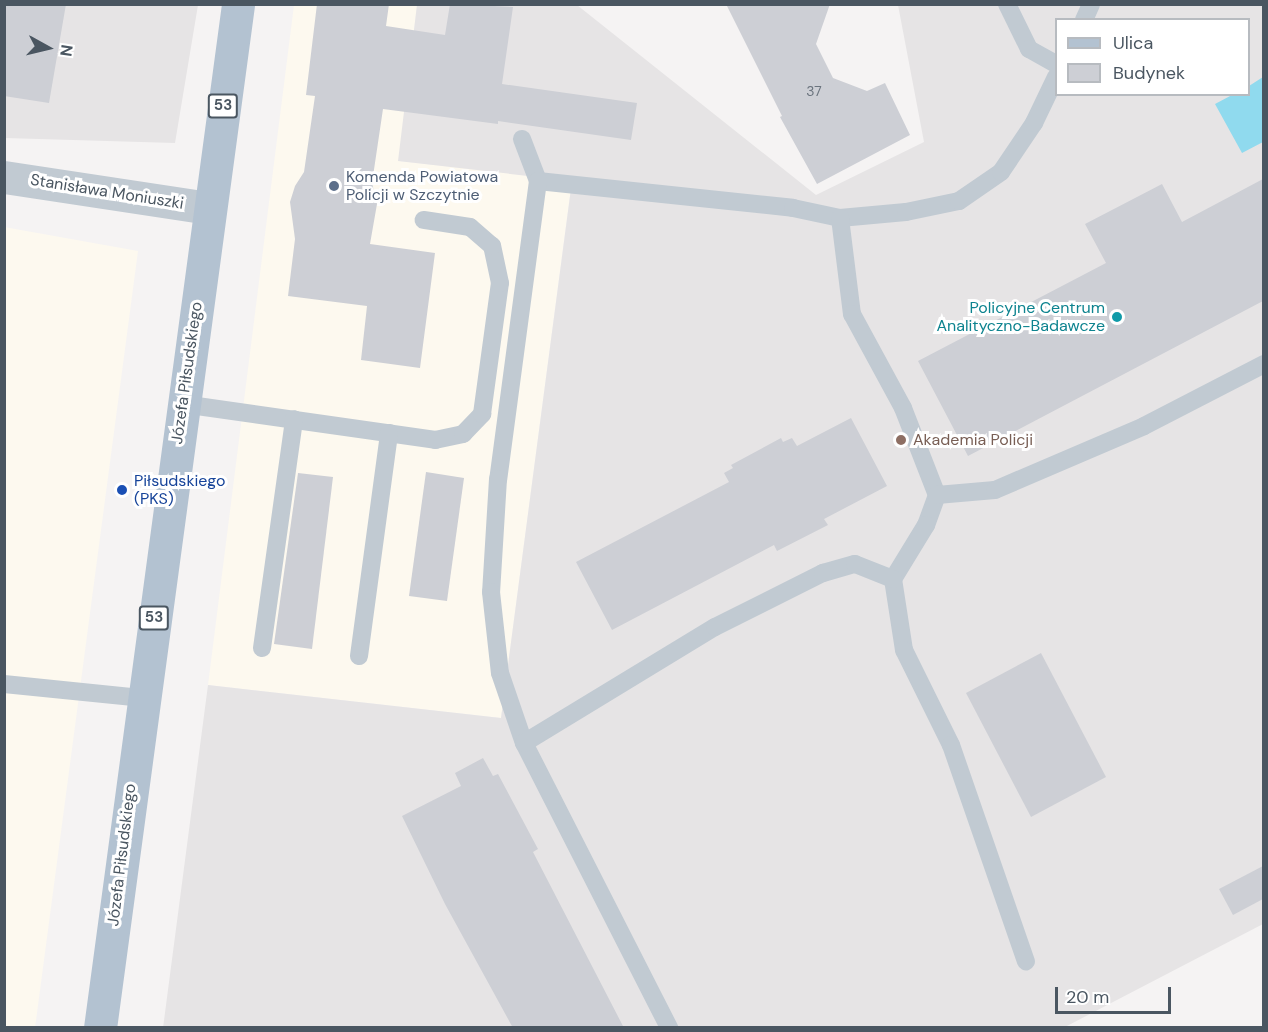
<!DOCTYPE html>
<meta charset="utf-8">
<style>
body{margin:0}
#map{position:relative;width:1268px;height:1032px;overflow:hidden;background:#f5f3f3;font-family:"DM Sans",sans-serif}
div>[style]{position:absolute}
.commercial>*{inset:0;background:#fdf9ef}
.education>*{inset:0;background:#e6e4e5}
.water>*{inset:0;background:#90daee}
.building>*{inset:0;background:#cdcfd5}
.service>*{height:18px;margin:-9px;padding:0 9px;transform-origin:9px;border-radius:9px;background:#c1cad2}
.tertiary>*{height:33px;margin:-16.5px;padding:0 16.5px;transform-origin:16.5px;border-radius:16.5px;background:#c1cad2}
.primary>*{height:33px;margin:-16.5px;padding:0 16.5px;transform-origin:16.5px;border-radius:16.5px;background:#b3c2d1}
.dots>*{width:16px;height:16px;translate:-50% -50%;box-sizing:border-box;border:3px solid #fff;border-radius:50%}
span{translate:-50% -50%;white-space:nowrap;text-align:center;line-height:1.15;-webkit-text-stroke:6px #fff;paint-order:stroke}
.number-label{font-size:14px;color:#6b747e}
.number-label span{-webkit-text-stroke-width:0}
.shield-label span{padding:2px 4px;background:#fff;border:2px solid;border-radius:4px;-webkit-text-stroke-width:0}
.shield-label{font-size:15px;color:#4a5661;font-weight:700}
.service-label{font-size:16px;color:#4e5e75}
.left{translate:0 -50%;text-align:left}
.street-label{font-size:16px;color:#4a5661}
.culture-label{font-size:16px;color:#0d838f}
.right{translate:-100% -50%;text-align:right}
.education-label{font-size:16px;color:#785e54}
.transit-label{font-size:16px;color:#164399}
.frame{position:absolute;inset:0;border:6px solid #4a5661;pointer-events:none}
.legend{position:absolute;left:1055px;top:18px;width:195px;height:78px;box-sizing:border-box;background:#fff;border:2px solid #b7bbc0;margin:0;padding:8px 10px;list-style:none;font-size:18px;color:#4a5661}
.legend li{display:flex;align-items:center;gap:12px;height:30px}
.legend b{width:30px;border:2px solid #b7bbc0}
.north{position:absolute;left:18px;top:18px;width:60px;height:60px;-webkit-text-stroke:4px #fff;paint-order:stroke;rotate:98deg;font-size:16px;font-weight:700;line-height:24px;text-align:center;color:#4a5661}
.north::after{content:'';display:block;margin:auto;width:21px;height:27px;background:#4a5661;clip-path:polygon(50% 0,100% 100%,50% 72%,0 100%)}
.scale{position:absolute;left:1055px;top:987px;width:116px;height:27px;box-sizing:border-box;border:3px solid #4a5661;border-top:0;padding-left:8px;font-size:18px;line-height:21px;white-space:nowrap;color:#4a5661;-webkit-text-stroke:4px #fff;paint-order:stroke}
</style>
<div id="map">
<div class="commercial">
<div style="clip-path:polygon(294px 5px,417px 5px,399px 161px,572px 180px,501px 718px,208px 685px)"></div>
<div style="clip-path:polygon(4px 227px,138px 251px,35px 1028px,4px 1027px)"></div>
</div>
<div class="education">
<div style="clip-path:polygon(5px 5px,198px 5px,175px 143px,5px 138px)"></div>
<div style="clip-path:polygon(evenodd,417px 5px,577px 5px,816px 195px,924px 142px,898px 5px,1263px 5px,1263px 924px,1065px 1027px,163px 1028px,208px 685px,501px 718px,572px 181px,398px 161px,417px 5px,1056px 20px,1248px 20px,1248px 94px,1056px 94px,1056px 20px)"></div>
</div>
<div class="water">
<div style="clip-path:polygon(1263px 77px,1263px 142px,1242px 153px,1215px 104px,1232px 95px,1248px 94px,1249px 86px)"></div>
</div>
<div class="building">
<div style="clip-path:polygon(4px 4px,66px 4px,49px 103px,4px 96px)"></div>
<div style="clip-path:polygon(317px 4px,389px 4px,386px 26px,445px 35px,450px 4px,513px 7px,502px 84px,637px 103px,631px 140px,498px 121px,498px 124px,383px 109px,372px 183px,377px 204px,370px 244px,435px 253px,420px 368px,361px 360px,367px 306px,288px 296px,295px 239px,290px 202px,295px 186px,304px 172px,315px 96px,306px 95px)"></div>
<div style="clip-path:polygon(726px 4px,830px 4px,816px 44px,833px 78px,867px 91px,885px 83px,910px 135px,817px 184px,780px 117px,782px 116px)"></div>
<div style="clip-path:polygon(1263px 179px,1263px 301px,968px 456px,918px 361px,1106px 263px,1085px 224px,1162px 184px,1182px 222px)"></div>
<div style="clip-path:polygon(851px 418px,887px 486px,824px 519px,828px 525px,777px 551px,774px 545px,612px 630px,576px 562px,729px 482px,724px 473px,733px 468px,731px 465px,781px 438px,783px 442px,792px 438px,797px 446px)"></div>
<div style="clip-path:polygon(426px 472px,464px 478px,447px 601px,409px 596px)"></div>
<div style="clip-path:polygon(298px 473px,333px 477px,312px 649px,274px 644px)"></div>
<div style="clip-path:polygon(1041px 653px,1106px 777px,1031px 817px,966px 693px)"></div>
<div style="clip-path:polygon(483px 758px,493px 776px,498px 774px,538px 849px,533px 852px,624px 1028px,513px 1028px,445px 904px,402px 816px,461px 786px,455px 773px)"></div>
<div style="clip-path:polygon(1263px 866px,1263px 899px,1233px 915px,1219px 889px)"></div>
</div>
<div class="service">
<div style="left:1007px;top:4px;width:50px;rotate:63.9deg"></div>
<div style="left:1029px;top:49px;width:31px;rotate:29deg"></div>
<div style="left:1084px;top:20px;width:17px;rotate:-66deg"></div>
<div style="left:522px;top:139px;width:45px;rotate:69.1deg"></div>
<div style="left:538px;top:181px;width:256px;rotate:6deg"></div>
<div style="left:793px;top:208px;width:48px;rotate:12deg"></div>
<div style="left:840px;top:218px;width:66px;rotate:-5.2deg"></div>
<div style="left:906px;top:212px;width:54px;rotate:-11.7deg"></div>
<div style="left:959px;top:201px;width:51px;rotate:-34.6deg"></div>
<div style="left:1001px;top:172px;width:59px;rotate:-56deg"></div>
<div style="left:1034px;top:123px;width:51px;rotate:-64.4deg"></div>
<div style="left:538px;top:181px;width:301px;rotate:97.6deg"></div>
<div style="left:498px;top:479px;width:113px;rotate:93.5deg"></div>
<div style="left:491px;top:592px;width:81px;rotate:83.7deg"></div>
<div style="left:500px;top:673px;width:74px;rotate:71.1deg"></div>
<div style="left:524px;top:743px;width:320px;rotate:63deg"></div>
<div style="left:840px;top:218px;width:97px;rotate:82.9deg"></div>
<div style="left:852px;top:314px;width:107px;rotate:61.5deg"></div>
<div style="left:903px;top:408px;width:93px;rotate:68.7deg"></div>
<div style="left:937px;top:495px;width:32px;rotate:110deg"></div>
<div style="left:926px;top:525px;width:63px;rotate:121.4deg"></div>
<div style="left:893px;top:579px;width:72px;rotate:81.2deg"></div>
<div style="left:904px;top:650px;width:106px;rotate:63.7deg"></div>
<div style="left:951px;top:745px;width:229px;rotate:70.9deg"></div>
<div style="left:183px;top:404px;width:255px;rotate:8.1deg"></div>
<div style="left:435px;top:440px;width:29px;rotate:-12deg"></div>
<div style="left:463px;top:434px;width:28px;rotate:-46deg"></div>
<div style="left:482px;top:414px;width:132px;rotate:-82.2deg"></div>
<div style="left:500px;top:283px;width:38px;rotate:-102deg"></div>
<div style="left:492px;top:246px;width:29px;rotate:-139deg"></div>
<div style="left:470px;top:227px;width:47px;rotate:-171.3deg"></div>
<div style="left:937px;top:495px;width:58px;rotate:-4.9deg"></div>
<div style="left:995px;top:490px;width:162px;rotate:-23.2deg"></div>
<div style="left:1144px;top:426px;width:135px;rotate:-27.3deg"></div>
<div style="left:262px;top:648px;width:231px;rotate:-82deg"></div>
<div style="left:359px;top:656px;width:225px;rotate:-82.3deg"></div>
<div style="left:4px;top:684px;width:140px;rotate:5.8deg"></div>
<div style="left:524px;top:743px;width:223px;rotate:-31.3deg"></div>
<div style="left:715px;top:627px;width:121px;rotate:-26.6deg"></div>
<div style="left:823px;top:573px;width:33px;rotate:-16deg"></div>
<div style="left:855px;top:564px;width:41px;rotate:21.5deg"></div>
</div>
<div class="tertiary">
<div style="left:4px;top:177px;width:207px;rotate:8.6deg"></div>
</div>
<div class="primary">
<div style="left:100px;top:1028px;width:1033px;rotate:-82.32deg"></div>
</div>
<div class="dots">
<div style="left:334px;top:186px;background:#5c6f8a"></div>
<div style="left:1117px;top:317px;background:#0f9aa8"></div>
<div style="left:901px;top:440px;background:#8d6e63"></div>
<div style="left:122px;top:490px;background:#1a4fb4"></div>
</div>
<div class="number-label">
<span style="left:814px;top:91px">37</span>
</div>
<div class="shield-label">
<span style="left:223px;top:106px">53</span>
<span style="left:154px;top:618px">53</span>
</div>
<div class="service-label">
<span class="left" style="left:346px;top:186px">Komenda Powiatowa<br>Policji w Szczytnie</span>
</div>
<div class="street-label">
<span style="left:107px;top:192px;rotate:9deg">Stanisława Moniuszki</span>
<span style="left:187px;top:373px;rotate:-82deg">Józefa Piłsudskiego</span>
<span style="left:122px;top:855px;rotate:-83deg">Józefa Piłsudskiego</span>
</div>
<div class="culture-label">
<span class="right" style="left:1105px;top:317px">Policyjne Centrum<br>Analityczno-Badawcze</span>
</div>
<div class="education-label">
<span class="left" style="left:913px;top:440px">Akademia Policji</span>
</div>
<div class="transit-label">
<span class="left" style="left:134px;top:490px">Piłsudskiego<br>(PKS)</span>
</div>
<div class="frame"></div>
<ul class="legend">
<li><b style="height:8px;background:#b3c2d1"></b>Ulica</li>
<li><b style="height:16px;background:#cdcfd5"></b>Budynek</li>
</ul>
<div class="north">N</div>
<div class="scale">20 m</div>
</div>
